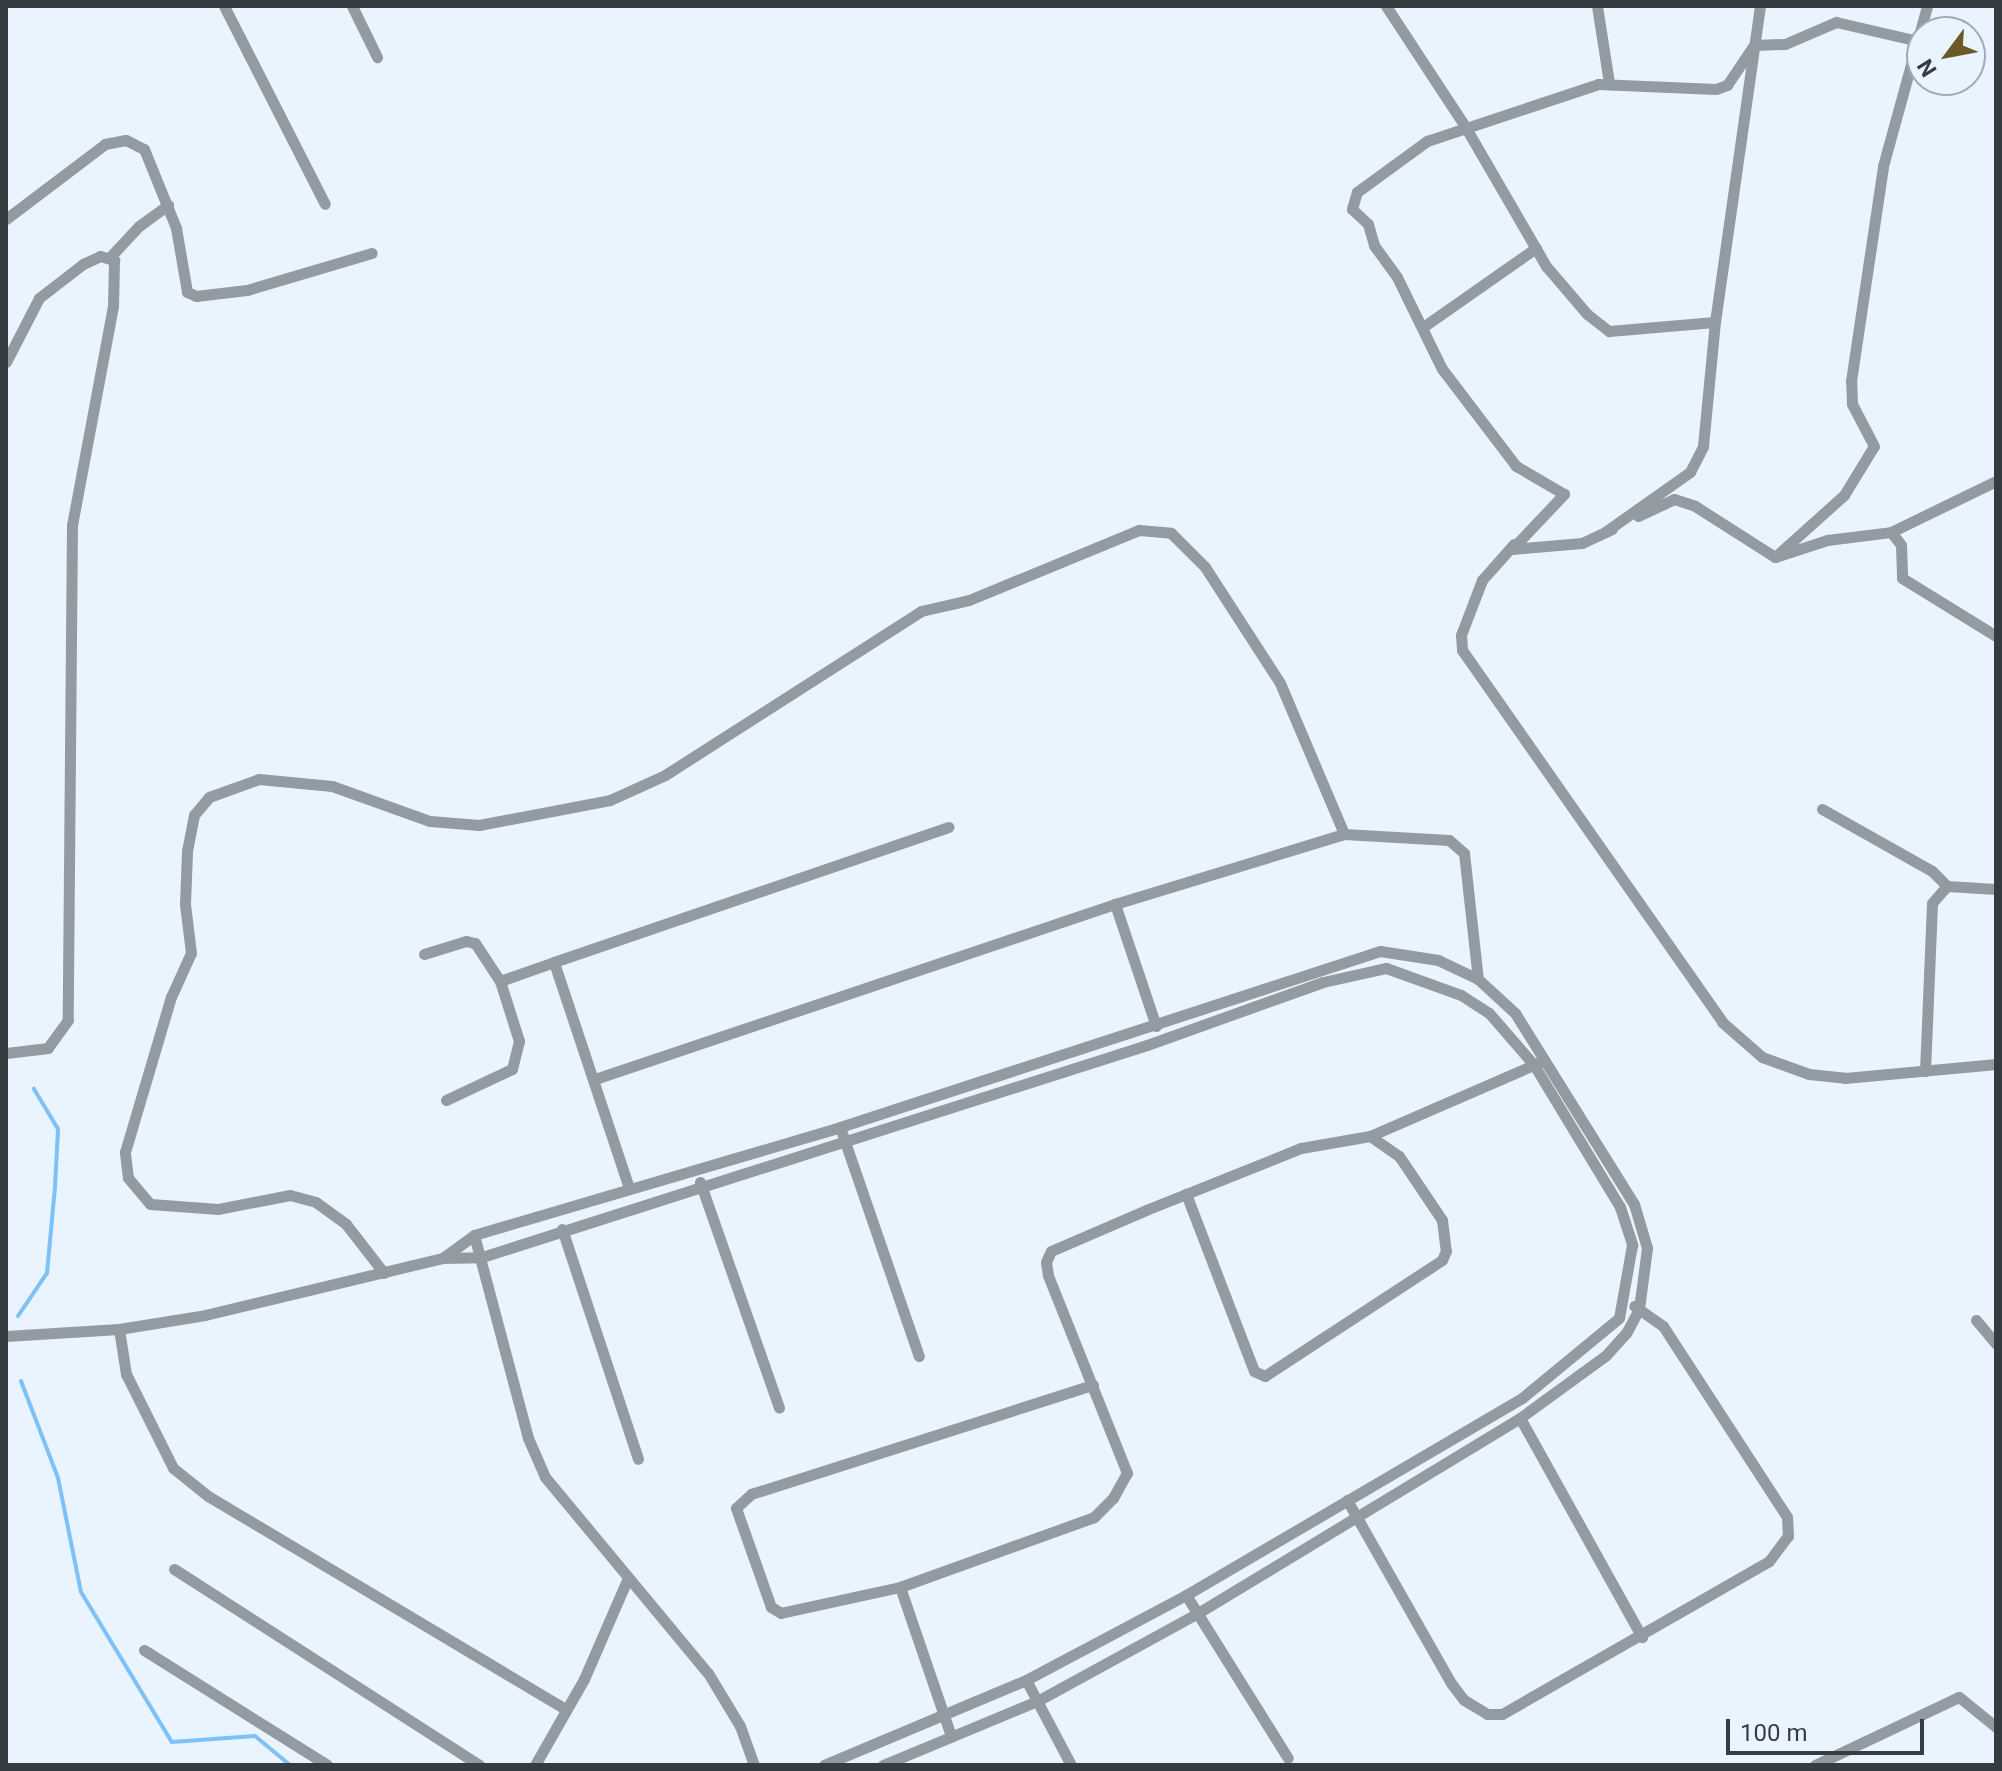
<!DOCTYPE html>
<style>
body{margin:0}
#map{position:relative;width:2002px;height:1771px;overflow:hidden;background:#e9f4fe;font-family:Roboto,sans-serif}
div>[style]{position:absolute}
.stream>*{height:4px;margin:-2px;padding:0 2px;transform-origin:2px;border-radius:2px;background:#7ec1f6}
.street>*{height:11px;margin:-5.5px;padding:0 5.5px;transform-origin:5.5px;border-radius:5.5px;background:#939ba2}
span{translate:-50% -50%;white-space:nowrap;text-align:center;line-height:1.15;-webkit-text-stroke:8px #e9f4fe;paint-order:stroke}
.frame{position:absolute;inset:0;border:8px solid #353d43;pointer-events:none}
.north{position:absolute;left:1906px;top:16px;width:80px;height:80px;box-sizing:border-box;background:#e9f4fe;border:2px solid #a1abb3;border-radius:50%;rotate:238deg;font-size:22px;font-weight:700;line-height:32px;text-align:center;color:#353d43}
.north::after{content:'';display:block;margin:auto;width:28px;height:36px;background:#695a27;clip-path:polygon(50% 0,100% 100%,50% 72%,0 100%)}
.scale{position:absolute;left:1726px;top:1719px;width:198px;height:36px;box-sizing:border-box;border:4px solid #353d43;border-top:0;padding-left:10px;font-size:24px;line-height:28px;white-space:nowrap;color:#353d43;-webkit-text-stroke:6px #e9f4fe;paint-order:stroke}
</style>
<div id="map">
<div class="stream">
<div style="left:18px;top:1316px;width:52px;rotate:-56deg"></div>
<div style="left:47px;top:1273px;width:86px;rotate:-84.7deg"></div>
<div style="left:55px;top:1187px;width:58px;rotate:-87deg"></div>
<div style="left:58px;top:1129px;width:47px;rotate:-121deg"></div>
<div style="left:21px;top:1381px;width:104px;rotate:69.1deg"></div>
<div style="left:58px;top:1478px;width:116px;rotate:78.6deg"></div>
<div style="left:81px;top:1592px;width:175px;rotate:58.8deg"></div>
<div style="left:172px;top:1742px;width:83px;rotate:-4.1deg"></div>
<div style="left:255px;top:1736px;width:45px;rotate:39.6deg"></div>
</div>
<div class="street">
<div style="left:224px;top:6px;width:222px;rotate:63deg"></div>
<div style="left:352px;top:6px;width:57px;rotate:63.9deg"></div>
<div style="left:1386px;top:6px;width:146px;rotate:56.7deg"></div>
<div style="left:1466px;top:128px;width:160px;rotate:59.9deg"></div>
<div style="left:1546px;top:266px;width:63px;rotate:49.5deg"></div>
<div style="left:1587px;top:314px;width:28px;rotate:38deg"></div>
<div style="left:1609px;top:331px;width:106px;rotate:-4.9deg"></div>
<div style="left:1597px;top:6px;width:78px;rotate:81.1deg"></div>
<div style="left:6px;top:219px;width:124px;rotate:-37.1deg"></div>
<div style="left:105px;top:144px;width:21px;rotate:-11deg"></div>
<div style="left:126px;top:140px;width:20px;rotate:27deg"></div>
<div style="left:144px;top:149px;width:85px;rotate:67.9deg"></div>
<div style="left:176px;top:228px;width:65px;rotate:80.2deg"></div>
<div style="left:187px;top:292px;width:10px;rotate:24deg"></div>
<div style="left:196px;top:296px;width:51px;rotate:-6.7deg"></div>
<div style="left:247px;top:290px;width:130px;rotate:-16.5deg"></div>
<div style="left:110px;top:257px;width:42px;rotate:-46.9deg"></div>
<div style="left:139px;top:226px;width:36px;rotate:-36deg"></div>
<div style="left:1423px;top:327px;width:138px;rotate:-35deg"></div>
<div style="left:6px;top:362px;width:72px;rotate:-62.7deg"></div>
<div style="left:39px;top:298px;width:56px;rotate:-37.7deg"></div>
<div style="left:83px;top:264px;width:19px;rotate:-25deg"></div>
<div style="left:100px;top:256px;width:15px;rotate:16deg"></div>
<div style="left:114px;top:260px;width:46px;rotate:91.2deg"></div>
<div style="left:113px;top:306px;width:223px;rotate:100.6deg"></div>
<div style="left:72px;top:525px;width:495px;rotate:90.5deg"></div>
<div style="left:68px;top:1020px;width:34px;rotate:126deg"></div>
<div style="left:48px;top:1048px;width:42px;rotate:173.2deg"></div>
<div style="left:1996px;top:481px;width:117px;rotate:154.1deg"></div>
<div style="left:1891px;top:532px;width:16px;rotate:52deg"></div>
<div style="left:1901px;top:545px;width:33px;rotate:88deg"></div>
<div style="left:1902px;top:578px;width:110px;rotate:31.7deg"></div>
<div style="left:1638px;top:516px;width:40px;rotate:-25deg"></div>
<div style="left:1674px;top:499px;width:22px;rotate:18deg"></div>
<div style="left:1695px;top:506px;width:95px;rotate:32.5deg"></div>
<div style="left:1775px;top:557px;width:55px;rotate:-18.1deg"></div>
<div style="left:1827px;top:540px;width:64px;rotate:-7.1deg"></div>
<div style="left:1605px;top:532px;width:104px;rotate:-35.2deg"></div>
<div style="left:1690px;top:472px;width:29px;rotate:-63deg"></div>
<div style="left:1703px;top:446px;width:125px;rotate:-84.5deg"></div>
<div style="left:1715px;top:322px;width:319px;rotate:-81.9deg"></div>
<div style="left:1514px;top:544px;width:48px;rotate:131.6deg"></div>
<div style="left:1482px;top:580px;width:59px;rotate:110.9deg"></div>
<div style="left:1461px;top:635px;width:15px;rotate:86deg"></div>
<div style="left:1462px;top:650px;width:454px;rotate:55deg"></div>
<div style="left:1722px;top:1022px;width:53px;rotate:41.2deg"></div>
<div style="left:1762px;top:1057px;width:50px;rotate:19.9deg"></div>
<div style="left:1809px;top:1074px;width:36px;rotate:6deg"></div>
<div style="left:1845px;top:1078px;width:152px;rotate:-5.3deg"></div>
<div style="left:1512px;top:549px;width:76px;rotate:-46.6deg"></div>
<div style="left:1564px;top:494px;width:56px;rotate:-149.7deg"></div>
<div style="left:1516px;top:466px;width:122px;rotate:-127.3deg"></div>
<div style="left:1442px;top:369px;width:102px;rotate:-116.1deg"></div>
<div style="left:1397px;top:277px;width:39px;rotate:-126deg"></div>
<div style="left:1374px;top:245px;width:22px;rotate:-106deg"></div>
<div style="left:1368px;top:224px;width:22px;rotate:-137deg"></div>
<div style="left:1352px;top:209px;width:18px;rotate:-74deg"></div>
<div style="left:1357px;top:192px;width:87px;rotate:-36.1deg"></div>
<div style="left:1427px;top:141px;width:180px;rotate:-18.4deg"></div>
<div style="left:1598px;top:84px;width:118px;rotate:2.4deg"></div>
<div style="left:1716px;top:89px;width:12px;rotate:-20deg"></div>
<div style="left:1727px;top:85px;width:48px;rotate:-56deg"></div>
<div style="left:1754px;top:45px;width:31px;rotate:-2deg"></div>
<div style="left:1785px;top:44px;width:56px;rotate:-23.3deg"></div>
<div style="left:1836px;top:22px;width:80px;rotate:13deg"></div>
<div style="left:1512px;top:549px;width:70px;rotate:-4.9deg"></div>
<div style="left:1582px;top:543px;width:33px;rotate:-25deg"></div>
<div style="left:1775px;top:557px;width:93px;rotate:-41.9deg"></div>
<div style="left:1844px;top:495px;width:57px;rotate:-58.5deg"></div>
<div style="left:1874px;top:446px;width:47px;rotate:-117.6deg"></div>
<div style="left:1852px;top:404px;width:23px;rotate:-92deg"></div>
<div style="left:1851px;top:381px;width:217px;rotate:-81.5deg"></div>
<div style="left:1883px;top:166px;width:166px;rotate:-74.6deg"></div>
<div style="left:1822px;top:809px;width:126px;rotate:29.4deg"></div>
<div style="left:1932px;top:871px;width:21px;rotate:45deg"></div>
<div style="left:424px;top:954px;width:44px;rotate:-17.2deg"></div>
<div style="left:466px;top:941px;width:9px;rotate:13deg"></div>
<div style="left:475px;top:943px;width:45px;rotate:56.7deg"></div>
<div style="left:1156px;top:1026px;width:129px;rotate:-108.6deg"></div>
<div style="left:1115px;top:904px;width:239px;rotate:-17deg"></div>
<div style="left:1344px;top:834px;width:105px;rotate:3.3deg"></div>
<div style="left:1449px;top:840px;width:20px;rotate:41deg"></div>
<div style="left:1464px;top:853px;width:127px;rotate:83.7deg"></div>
<div style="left:1925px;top:1071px;width:168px;rotate:-87.6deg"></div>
<div style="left:1932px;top:903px;width:23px;rotate:-49deg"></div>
<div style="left:1947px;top:886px;width:49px;rotate:3.5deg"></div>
<div style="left:595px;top:1079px;width:549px;rotate:-18.6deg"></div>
<div style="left:446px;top:1100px;width:73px;rotate:-25.2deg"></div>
<div style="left:512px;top:1069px;width:29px;rotate:-76deg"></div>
<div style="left:519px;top:1041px;width:63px;rotate:-107.6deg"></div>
<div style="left:500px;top:981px;width:57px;rotate:-19.4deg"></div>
<div style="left:842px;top:1133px;width:236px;rotate:71deg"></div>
<div style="left:1370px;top:1136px;width:185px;rotate:-23.5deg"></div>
<div style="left:700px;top:1182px;width:239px;rotate:70.7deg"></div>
<div style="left:629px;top:1188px;width:238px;rotate:-108.4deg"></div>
<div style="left:554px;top:962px;width:417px;rotate:-18.9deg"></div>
<div style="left:562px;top:1229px;width:242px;rotate:71.7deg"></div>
<div style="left:474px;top:1235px;width:210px;rotate:75.1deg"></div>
<div style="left:528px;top:1438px;width:43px;rotate:66.4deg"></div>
<div style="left:545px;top:1477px;width:255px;rotate:50.3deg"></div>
<div style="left:708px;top:1673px;width:62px;rotate:58.9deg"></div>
<div style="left:740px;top:1726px;width:41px;rotate:70.3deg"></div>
<div style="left:444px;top:1257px;width:37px;rotate:-36deg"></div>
<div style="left:474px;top:1235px;width:382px;rotate:-16.4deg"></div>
<div style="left:840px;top:1127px;width:568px;rotate:-18.05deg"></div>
<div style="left:1380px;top:951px;width:59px;rotate:8.8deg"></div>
<div style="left:1438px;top:960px;width:44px;rotate:25.4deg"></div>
<div style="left:1478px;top:979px;width:50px;rotate:42.6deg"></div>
<div style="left:1515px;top:1013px;width:225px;rotate:58.1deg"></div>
<div style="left:1634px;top:1204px;width:46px;rotate:73.5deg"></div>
<div style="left:1647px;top:1248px;width:62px;rotate:97.5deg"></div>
<div style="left:1639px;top:1309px;width:27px;rotate:118deg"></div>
<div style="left:1626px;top:1333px;width:31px;rotate:132deg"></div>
<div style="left:1605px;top:1356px;width:105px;rotate:143.9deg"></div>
<div style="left:1520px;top:1418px;width:376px;rotate:148.8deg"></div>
<div style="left:1198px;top:1613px;width:183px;rotate:151.3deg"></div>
<div style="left:1037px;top:1701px;width:167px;rotate:157.4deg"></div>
<div style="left:384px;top:1273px;width:62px;rotate:-127.8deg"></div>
<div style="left:346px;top:1224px;width:37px;rotate:-144deg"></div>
<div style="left:316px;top:1202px;width:27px;rotate:-165deg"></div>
<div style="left:290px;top:1195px;width:73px;rotate:169deg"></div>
<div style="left:218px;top:1209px;width:68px;rotate:-175.8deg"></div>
<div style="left:150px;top:1204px;width:34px;rotate:-130deg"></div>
<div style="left:128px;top:1178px;width:26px;rotate:-97deg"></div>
<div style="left:125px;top:1152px;width:162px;rotate:-73.5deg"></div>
<div style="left:171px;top:997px;width:48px;rotate:-65.6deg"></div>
<div style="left:191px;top:953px;width:49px;rotate:-97deg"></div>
<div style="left:185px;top:904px;width:53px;rotate:-87.8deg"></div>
<div style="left:187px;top:851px;width:37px;rotate:-79deg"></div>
<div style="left:194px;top:815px;width:23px;rotate:-50deg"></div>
<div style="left:209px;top:797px;width:53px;rotate:-19.8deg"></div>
<div style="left:259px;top:779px;width:73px;rotate:5.5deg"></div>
<div style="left:332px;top:786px;width:104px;rotate:19.7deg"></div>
<div style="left:430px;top:821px;width:49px;rotate:4.7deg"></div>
<div style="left:479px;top:825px;width:133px;rotate:-10.8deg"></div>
<div style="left:610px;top:800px;width:60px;rotate:-24.4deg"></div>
<div style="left:665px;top:775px;width:304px;rotate:-32.6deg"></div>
<div style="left:921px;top:611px;width:49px;rotate:-12.9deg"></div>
<div style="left:969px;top:600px;width:184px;rotate:-22.4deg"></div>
<div style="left:1139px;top:530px;width:32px;rotate:5deg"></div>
<div style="left:1171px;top:533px;width:48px;rotate:45deg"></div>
<div style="left:1205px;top:567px;width:138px;rotate:57.1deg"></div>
<div style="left:1280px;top:683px;width:164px;rotate:67deg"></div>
<div style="left:1976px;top:1320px;width:31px;rotate:50deg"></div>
<div style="left:119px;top:1329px;width:46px;rotate:81.2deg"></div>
<div style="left:126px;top:1374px;width:105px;rotate:63.4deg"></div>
<div style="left:173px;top:1468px;width:45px;rotate:38.7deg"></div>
<div style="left:208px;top:1496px;width:416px;rotate:30.8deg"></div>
<div style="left:6px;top:1336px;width:113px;rotate:-3.5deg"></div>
<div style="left:119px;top:1329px;width:87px;rotate:-9.2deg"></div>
<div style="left:205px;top:1315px;width:245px;rotate:-13.5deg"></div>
<div style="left:443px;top:1258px;width:39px;rotate:-1deg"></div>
<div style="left:482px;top:1257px;width:698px;rotate:-17.68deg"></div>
<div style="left:1147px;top:1045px;width:187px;rotate:-19.7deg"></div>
<div style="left:1323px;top:982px;width:65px;rotate:-12.5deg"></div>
<div style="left:1386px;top:968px;width:80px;rotate:19.8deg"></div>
<div style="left:1461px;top:995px;width:33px;rotate:33deg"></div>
<div style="left:1489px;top:1013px;width:69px;rotate:49.1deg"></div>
<div style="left:1534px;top:1065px;width:166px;rotate:58.8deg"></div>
<div style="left:1620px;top:1207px;width:40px;rotate:72deg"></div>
<div style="left:1632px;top:1245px;width:74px;rotate:100.1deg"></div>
<div style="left:1619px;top:1318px;width:126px;rotate:140.5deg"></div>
<div style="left:1522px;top:1398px;width:389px;rotate:149.6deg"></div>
<div style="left:1186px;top:1595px;width:181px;rotate:152deg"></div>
<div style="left:1026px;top:1680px;width:219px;rotate:157.2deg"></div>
<div style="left:1520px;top:1418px;width:251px;rotate:60.9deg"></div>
<div style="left:1347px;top:1500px;width:210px;rotate:60.4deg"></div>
<div style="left:1451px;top:1683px;width:21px;rotate:53deg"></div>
<div style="left:1464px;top:1700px;width:27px;rotate:31deg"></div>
<div style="left:1487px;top:1714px;width:15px"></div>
<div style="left:1502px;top:1714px;width:308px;rotate:-29.8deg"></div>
<div style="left:1769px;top:1561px;width:31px;rotate:-53deg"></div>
<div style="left:1788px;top:1536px;width:19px;rotate:-93deg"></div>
<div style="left:1787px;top:1517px;width:228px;rotate:-123deg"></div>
<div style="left:1663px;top:1326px;width:35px;rotate:-145deg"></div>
<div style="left:174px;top:1569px;width:363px;rotate:32.7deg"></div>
<div style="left:900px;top:1587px;width:122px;rotate:167.7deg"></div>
<div style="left:781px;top:1613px;width:12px;rotate:-149deg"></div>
<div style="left:771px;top:1607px;width:105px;rotate:-109.5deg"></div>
<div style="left:736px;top:1508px;width:21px;rotate:-43deg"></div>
<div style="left:751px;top:1494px;width:359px;rotate:-17.7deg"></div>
<div style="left:1186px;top:1595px;width:192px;rotate:58deg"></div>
<div style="left:144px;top:1650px;width:216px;rotate:32.1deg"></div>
<div style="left:1026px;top:1680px;width:96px;rotate:62.1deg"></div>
<div style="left:951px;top:1736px;width:157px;rotate:-108.9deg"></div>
<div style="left:900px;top:1587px;width:206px;rotate:-19.8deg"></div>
<div style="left:1094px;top:1517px;width:27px;rotate:-45deg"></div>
<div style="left:1113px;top:1498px;width:29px;rotate:-61deg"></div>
<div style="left:1127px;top:1473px;width:213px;rotate:-111.8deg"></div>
<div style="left:1048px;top:1275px;width:13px;rotate:-99deg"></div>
<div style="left:1046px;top:1262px;width:12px;rotate:-66deg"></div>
<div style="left:1051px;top:1251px;width:103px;rotate:-23.3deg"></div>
<div style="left:1146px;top:1210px;width:167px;rotate:-21.8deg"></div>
<div style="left:1301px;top:1148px;width:70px;rotate:-9.9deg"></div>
<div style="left:1370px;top:1136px;width:35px;rotate:35deg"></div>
<div style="left:1399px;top:1156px;width:77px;rotate:56.1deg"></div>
<div style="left:1442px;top:1220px;width:31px;rotate:83deg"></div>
<div style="left:1446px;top:1251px;width:10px;rotate:114deg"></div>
<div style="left:1442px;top:1260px;width:212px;rotate:146.8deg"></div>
<div style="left:1265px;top:1376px;width:12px;rotate:-156deg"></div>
<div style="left:1254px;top:1371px;width:190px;rotate:-111deg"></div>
<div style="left:535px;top:1765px;width:99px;rotate:-60.3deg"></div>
<div style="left:584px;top:1679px;width:110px;rotate:-66.5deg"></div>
<div style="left:1815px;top:1765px;width:159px;rotate:-25.3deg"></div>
<div style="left:1959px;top:1697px;width:48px;rotate:39deg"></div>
</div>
<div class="frame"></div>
<div class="north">N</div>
<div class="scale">100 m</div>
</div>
